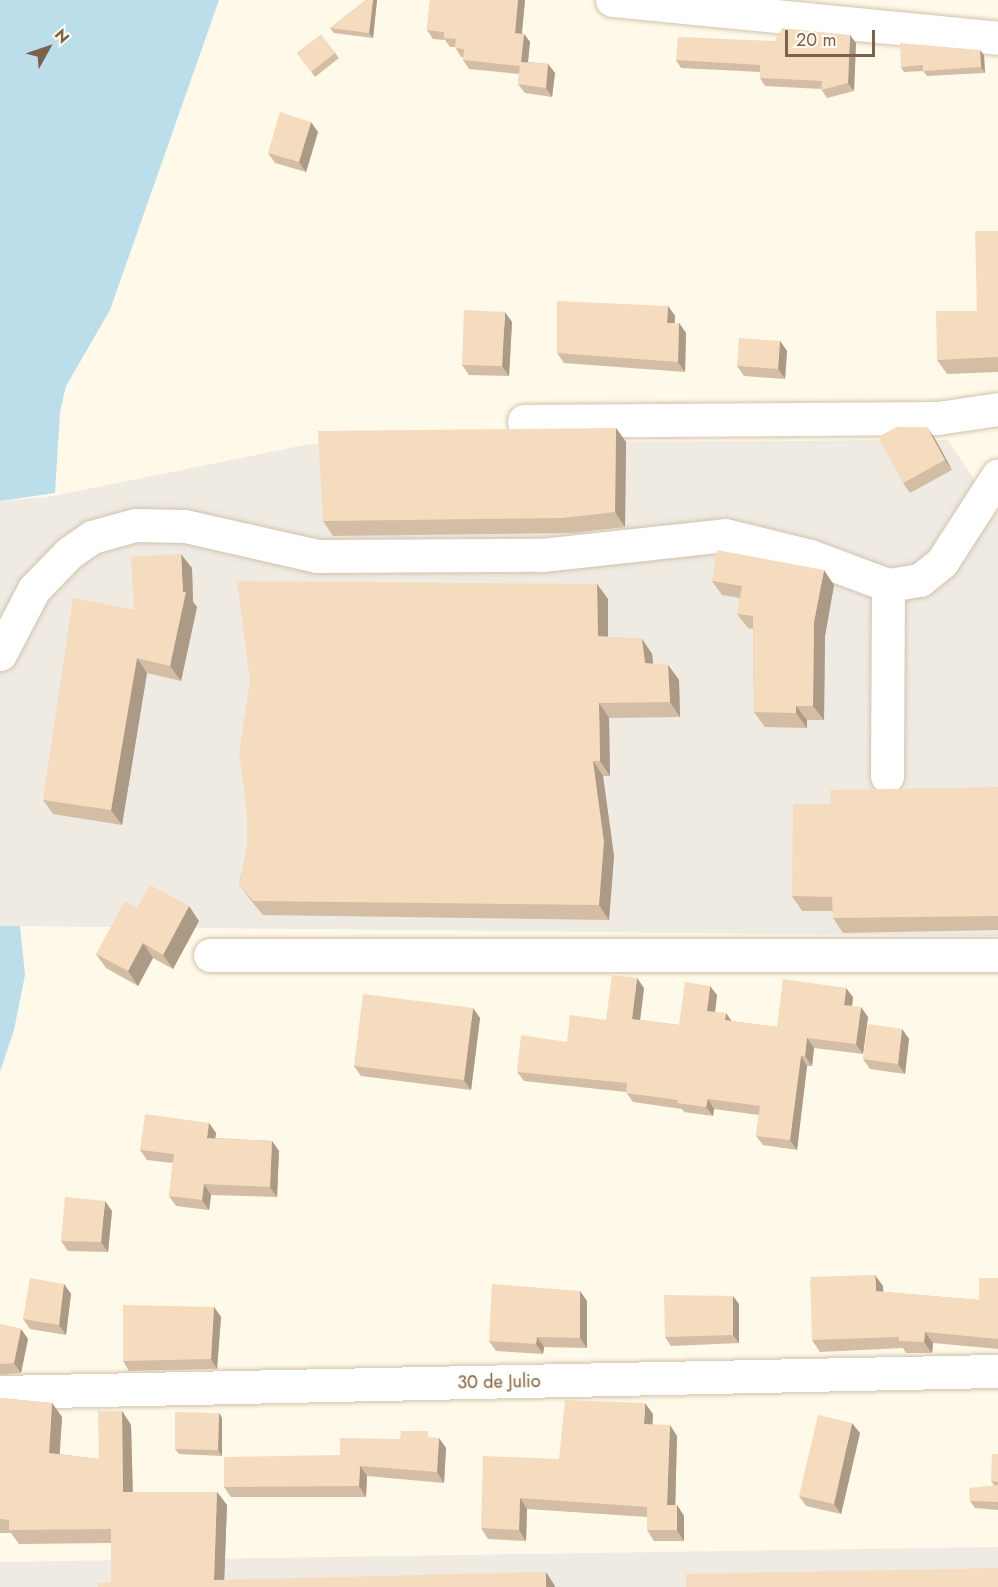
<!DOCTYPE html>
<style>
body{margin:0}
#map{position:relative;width:998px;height:1587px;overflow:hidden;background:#fef9e9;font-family:Jost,sans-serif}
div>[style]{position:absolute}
.industrial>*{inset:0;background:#efeae2}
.water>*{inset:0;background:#bcddea}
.roads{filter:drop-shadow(0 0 2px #d2c2ad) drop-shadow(0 0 2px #d2c2ad)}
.minor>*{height:33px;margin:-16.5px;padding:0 16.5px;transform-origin:16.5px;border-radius:16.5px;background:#fff}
.wall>*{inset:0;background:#d3bda4}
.shaded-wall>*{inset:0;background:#ac9a86}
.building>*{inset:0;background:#f5dcbf}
span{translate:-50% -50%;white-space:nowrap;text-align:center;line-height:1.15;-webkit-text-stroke:4.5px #fffbf1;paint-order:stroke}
.street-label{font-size:18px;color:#7b624a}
.north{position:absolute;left:18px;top:18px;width:60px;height:60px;-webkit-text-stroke:4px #fffbf1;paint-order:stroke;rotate:50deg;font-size:16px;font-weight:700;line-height:24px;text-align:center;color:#7b624a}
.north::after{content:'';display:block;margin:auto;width:21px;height:27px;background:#7b624a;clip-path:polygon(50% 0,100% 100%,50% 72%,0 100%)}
.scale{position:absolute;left:785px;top:30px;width:90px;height:27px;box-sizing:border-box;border:3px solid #7b624a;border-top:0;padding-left:8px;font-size:18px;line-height:21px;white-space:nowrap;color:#7b624a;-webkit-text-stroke:4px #fffbf1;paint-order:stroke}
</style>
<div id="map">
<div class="industrial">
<div style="clip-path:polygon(948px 440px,998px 515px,998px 936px,0 926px,0 501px,48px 497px,310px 444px)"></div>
<div style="clip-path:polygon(998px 1547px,998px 1587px,0 1587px,0 1562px)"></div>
</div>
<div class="water">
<div style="clip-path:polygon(0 0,219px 0,110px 310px,66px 386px,60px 412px,55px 493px,0 501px)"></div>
<div style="clip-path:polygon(0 926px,20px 926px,25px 975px,14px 1030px,0 1072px)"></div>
</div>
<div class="roads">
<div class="minor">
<div style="left:612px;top:0;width:388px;rotate:5.6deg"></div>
<div style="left:524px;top:421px;width:414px;rotate:-0.4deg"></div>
<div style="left:938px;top:418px;width:61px;rotate:-8.5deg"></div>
<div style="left:0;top:654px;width:73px;rotate:-62.4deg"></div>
<div style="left:34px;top:589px;width:50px;rotate:-45.8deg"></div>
<div style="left:69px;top:553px;width:28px;rotate:-35deg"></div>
<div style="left:92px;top:537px;width:45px;rotate:-15.6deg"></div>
<div style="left:135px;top:525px;width:50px;rotate:1.1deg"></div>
<div style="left:185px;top:526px;width:135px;rotate:12.8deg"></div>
<div style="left:317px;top:556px;width:225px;rotate:-0.3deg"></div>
<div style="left:542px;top:555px;width:184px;rotate:-6.2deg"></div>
<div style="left:725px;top:535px;width:88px;rotate:13.9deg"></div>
<div style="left:810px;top:556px;width:83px;rotate:20.4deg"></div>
<div style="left:888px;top:585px;width:32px;rotate:-9deg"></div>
<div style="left:920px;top:580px;width:28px;rotate:-39deg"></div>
<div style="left:942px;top:562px;width:103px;rotate:-57.2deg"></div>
<div style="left:887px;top:776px;width:191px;rotate:-89.7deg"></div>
<div style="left:210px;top:955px;width:788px"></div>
<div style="left:0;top:1392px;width:998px;rotate:-1.21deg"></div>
</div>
</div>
<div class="wall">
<div style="clip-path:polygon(366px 0,377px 0,373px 38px,334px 33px,330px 28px)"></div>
<div style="clip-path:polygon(430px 0,525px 0,522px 33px,524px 34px,530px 42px,528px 62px,548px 64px,555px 73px,552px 97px,525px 93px,518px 84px,519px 74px,469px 69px,463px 60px,463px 57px,461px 57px,455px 47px,450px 47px,445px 40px,433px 39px,427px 30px)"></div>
<div style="clip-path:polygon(321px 35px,339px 58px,315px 77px,297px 53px)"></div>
<div style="clip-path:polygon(775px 41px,856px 43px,854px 91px,827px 98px,821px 89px,765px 86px,760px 78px,760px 72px,681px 68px,676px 60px)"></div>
<div style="clip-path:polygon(984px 55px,985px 73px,927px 76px,923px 71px,904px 72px,901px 67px)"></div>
<div style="clip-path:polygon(318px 132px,306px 172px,275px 163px,268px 153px)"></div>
<div style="clip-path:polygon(998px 231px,998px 372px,947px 374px,937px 360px,977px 311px)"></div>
<div style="clip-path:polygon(668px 306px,675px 316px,675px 323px,679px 323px,686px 333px,685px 372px,564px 363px,557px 353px)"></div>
<div style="clip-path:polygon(512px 322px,509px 376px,469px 375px,462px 365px)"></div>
<div style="clip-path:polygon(780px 341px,787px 351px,785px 379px,744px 376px,737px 366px)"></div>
<div style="clip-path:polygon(616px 428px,626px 442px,625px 527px,572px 533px,333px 536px,323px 521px)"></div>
<div style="clip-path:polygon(934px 437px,952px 470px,910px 493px,903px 483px)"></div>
<div style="clip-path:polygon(192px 568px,193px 602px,197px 607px,181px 681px,147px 673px,122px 825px,53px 814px,43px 800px,134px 610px)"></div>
<div style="clip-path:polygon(712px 581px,834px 585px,825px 636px,824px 720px,807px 720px,807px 728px,765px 727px,754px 712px,753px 629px,748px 628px,737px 614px,740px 598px,722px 595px)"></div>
<div style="clip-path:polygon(597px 584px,608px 599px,608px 637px,642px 639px,652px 654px,653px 664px,668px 665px,679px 680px,680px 717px,609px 718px,610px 776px,603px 776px,614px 856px,609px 920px,263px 915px,249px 898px,239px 884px,247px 850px,250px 681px)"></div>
<div style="clip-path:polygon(998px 787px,998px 930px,843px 933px,833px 918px,833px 911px,802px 911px,792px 896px,831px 804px)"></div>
<div style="clip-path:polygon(137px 908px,199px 921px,173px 969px,153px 958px,138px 986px,106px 968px,96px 954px)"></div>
<div style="clip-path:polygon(644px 988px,640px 1020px,679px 1025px,717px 995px,715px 1012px,731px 1021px,777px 1027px,853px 997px,852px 1006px,868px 1017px,863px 1054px,814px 1048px,812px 1066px,807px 1066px,797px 1150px,763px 1145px,756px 1136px,759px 1115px,714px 1109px,713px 1116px,684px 1112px,682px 1109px,633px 1102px,626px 1092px,524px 1081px,517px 1072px,606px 1020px)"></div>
<div style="clip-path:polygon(480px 1018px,471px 1090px,361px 1076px,354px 1066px)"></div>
<div style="clip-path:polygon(902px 1029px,909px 1039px,905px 1074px,870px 1069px,863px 1059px)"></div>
<div style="clip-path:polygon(209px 1123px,216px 1133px,215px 1138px,272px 1141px,279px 1151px,277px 1197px,211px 1195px,209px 1210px,176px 1206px,169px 1196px,173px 1163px,147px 1160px,140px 1150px)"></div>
<div style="clip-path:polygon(112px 1211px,108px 1252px,68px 1251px,61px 1241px)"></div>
<div style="clip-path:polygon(998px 1278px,998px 1349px,933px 1343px,932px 1353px,906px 1353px,903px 1348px,820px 1352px,812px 1340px,883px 1286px,883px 1292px,979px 1300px)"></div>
<div style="clip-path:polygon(64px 1284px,71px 1294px,66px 1335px,30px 1329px,23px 1319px)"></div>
<div style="clip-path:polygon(580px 1291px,587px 1301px,587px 1348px,544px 1347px,543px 1354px,496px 1351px,489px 1341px)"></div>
<div style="clip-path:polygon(739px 1304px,739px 1343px,671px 1346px,665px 1337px)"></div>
<div style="clip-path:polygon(214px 1307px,221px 1317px,217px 1369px,129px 1371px,123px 1361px)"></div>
<div style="clip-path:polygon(0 1324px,21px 1329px,28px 1339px,21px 1373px,0 1375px)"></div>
<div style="clip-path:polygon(0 1398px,52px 1403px,62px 1417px,59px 1454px,99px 1459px,122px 1411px,131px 1425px,133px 1492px,217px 1492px,227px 1505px,224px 1580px,555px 1586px,111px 1582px,111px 1543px,19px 1544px,11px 1533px,0 1533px)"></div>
<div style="clip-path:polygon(219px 1413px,222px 1418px,222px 1456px,179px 1454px,175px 1449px)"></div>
<div style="clip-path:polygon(653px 1414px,652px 1424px,677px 1436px,675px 1505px,677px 1505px,684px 1516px,684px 1541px,654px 1541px,647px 1530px,647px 1517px,527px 1509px,526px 1541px,488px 1539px,481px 1528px,559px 1459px)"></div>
<div style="clip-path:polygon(860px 1433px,841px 1514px,806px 1506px,799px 1496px)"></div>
<div style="clip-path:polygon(433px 1438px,446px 1448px,444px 1483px,367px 1476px,366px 1497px,231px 1497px,224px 1487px,400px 1439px)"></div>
<div style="clip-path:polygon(998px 1454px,998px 1510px,975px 1508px,970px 1501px,994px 1485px,991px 1481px)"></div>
</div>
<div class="shaded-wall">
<div style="clip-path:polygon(373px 0,377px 0,373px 38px,369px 33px)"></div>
<div style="clip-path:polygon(518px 0,525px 0,521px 41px,515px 33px)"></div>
<div style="clip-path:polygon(524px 34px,530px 42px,527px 70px,521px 62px)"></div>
<div style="clip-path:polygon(850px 35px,856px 43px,854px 91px,848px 83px)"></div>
<div style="clip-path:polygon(980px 50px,984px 55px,985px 73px,981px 67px)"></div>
<div style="clip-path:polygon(548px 64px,555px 73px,552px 97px,546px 88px)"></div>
<div style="clip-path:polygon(311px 122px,318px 132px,306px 172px,299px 162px)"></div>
<div style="clip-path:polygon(668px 306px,675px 316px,674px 333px,667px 323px)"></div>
<div style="clip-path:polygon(505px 312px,512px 322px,509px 376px,502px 366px)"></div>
<div style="clip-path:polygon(679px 323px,686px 333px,685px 372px,678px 362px)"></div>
<div style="clip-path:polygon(780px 341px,787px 351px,785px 379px,778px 369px)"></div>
<div style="clip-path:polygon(927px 427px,934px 437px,952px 470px,945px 460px)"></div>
<div style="clip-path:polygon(616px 428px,626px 442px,625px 527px,615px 512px)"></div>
<div style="clip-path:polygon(181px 554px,192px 568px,193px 602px,197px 607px,181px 681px,170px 666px,183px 592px)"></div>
<div style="clip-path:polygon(824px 570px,834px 585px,825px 636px,824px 720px,813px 706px,814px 622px)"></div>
<div style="clip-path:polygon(597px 584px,608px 599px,608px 651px,598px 636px)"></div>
<div style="clip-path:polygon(642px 639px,652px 654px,655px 678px,645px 663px)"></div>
<div style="clip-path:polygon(137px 658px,147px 673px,122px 825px,111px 810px)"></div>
<div style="clip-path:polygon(668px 665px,679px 680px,680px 717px,670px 702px)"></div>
<div style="clip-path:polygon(599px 703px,609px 718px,610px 776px,600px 761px)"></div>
<div style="clip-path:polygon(796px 706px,807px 720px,807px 728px,796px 713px)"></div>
<div style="clip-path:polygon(593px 761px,603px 776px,614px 856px,609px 920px,599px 905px)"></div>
<div style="clip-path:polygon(189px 906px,199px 921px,173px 969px,163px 955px)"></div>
<div style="clip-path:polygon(143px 943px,153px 958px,138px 986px,128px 971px)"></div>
<div style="clip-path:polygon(637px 978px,644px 988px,639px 1029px,632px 1019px)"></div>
<div style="clip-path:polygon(710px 986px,717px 995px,714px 1021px,707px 1011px)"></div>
<div style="clip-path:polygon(846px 988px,853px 997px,851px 1015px,844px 1005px)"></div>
<div style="clip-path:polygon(861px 1007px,868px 1017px,863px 1054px,856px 1044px)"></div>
<div style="clip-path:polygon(473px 1008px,480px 1018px,471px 1090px,464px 1080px)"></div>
<div style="clip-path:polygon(726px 1013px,733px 1023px,725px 1020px)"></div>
<div style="clip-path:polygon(902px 1029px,909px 1039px,905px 1074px,898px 1064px)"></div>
<div style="clip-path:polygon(807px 1038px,814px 1048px,812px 1066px,805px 1056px)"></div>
<div style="clip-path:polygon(801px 1056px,807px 1066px,797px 1150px,790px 1140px)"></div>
<div style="clip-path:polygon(708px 1099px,714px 1109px,713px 1116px,706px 1107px)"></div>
<div style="clip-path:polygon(209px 1123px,216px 1133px,214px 1148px,207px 1138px)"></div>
<div style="clip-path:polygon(272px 1141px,279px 1151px,277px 1197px,270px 1187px)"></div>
<div style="clip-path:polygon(204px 1184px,211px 1195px,209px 1210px,202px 1200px)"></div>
<div style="clip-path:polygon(105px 1201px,112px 1211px,108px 1252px,101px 1242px)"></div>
<div style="clip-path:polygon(875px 1275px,883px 1286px,884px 1302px,876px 1291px)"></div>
<div style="clip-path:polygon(64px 1284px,71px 1294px,66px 1335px,59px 1325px)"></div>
<div style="clip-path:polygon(580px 1291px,587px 1301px,587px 1348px,580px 1338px)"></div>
<div style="clip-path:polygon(733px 1296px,739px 1304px,739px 1343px,733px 1335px)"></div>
<div style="clip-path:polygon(214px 1307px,221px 1317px,217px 1369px,211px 1359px)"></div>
<div style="clip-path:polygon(21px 1329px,28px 1339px,21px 1373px,14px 1363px)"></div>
<div style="clip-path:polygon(925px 1332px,933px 1343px,932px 1353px,924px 1342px)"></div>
<div style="clip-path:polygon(537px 1337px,544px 1347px,543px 1354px,536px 1344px)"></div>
<div style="clip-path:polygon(52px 1403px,62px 1417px,59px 1466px,49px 1453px)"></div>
<div style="clip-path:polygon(645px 1403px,653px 1414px,652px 1435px,644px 1424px)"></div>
<div style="clip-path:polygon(122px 1411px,131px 1425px,133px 1506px,123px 1492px)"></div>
<div style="clip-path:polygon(219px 1413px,222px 1418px,222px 1456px,218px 1450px)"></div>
<div style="clip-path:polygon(852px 1423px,860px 1433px,841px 1514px,834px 1504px)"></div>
<div style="clip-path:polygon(670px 1425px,677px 1436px,675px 1516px,667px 1505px)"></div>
<div style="clip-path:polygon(439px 1438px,446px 1448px,444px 1483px,437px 1472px)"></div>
<div style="clip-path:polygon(360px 1466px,367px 1476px,366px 1497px,359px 1486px)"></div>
<div style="clip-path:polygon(217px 1492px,227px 1505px,224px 1587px,214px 1580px)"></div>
<div style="clip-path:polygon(520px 1498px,527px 1509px,526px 1541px,519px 1530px)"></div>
<div style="clip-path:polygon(677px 1505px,684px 1516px,684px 1541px,677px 1530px)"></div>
<div style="clip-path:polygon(546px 1572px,555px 1586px,555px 1587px,546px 1587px)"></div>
</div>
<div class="building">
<div style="clip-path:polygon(366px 0,373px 0,369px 33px,330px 28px)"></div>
<div style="clip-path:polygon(430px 0,518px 0,515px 33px,524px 34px,521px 62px,548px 64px,546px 88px,518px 84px,520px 66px,463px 60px,464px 49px,455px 48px,456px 39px,444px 38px,444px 32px,427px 30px)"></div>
<div style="clip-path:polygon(782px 28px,850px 35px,848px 83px,821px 90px,822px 81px,760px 78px,760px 65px,676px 60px,678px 37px,775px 41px)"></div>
<div style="clip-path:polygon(321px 35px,335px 53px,311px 72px,297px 53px)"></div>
<div style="clip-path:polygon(900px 43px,980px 50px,981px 67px,923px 71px,923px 65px,901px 67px)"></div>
<div style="clip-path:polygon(280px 112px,311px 122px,299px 162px,268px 153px)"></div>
<div style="clip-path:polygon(975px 231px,998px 231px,998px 357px,937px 360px,936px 311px,977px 311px)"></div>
<div style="clip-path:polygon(557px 301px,668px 306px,667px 323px,679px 323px,678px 362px,557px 353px)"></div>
<div style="clip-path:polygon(464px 310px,505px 312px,502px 366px,462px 365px)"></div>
<div style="clip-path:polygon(739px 338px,780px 341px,778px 369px,737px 366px)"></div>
<div style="clip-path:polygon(897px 427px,927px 427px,945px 460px,903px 483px,878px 437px)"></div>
<div style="clip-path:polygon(616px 428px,615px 512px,562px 518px,323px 521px,318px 431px)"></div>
<div style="clip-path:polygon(717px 550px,824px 570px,814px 622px,813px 706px,796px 706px,796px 713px,754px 712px,753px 616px,737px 614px,742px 586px,712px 581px)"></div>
<div style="clip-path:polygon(181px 554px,183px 592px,186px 592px,170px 666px,137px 658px,111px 810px,43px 800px,73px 598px,134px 610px,131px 557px)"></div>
<div style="clip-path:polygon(237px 581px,597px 584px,598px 636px,642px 639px,645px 663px,668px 665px,670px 702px,599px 703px,600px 761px,593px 761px,604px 842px,599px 905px,253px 901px,239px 884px,247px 850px,247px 812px,239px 753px,250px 681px)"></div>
<div style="clip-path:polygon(998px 787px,998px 916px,833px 918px,832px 897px,792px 896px,793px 804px,831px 804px,830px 790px)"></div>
<div style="clip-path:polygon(150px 885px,189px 906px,163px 955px,143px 943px,128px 971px,96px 954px,125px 901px,137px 908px)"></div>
<div style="clip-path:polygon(612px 975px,637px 978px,632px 1019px,679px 1025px,685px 982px,710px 986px,707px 1011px,726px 1013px,725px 1020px,777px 1027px,783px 979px,846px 988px,844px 1005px,861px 1007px,856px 1044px,807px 1038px,805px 1056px,801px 1056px,790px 1140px,756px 1136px,760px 1106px,708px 1099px,706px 1107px,677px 1103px,678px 1100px,626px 1093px,627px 1083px,517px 1072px,521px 1035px,567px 1042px,570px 1015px,606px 1020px)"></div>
<div style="clip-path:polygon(363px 994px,473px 1008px,464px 1080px,354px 1066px)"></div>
<div style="clip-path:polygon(868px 1024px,902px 1029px,898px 1064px,863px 1059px)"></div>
<div style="clip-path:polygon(145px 1114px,209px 1123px,207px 1138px,272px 1141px,270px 1187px,204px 1184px,202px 1200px,169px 1196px,174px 1154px,140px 1150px)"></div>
<div style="clip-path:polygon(65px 1197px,105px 1201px,101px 1242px,61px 1241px)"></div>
<div style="clip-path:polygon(875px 1275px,876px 1291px,979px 1300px,979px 1278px,998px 1278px,998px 1339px,925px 1332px,924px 1342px,899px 1341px,899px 1337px,812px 1340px,810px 1277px)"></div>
<div style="clip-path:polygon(30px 1278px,64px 1284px,59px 1325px,23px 1319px)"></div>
<div style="clip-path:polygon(492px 1284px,580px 1291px,580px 1338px,537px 1337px,536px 1344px,489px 1341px)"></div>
<div style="clip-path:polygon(664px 1295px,733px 1296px,733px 1335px,665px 1337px)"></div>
<div style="clip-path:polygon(123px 1305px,214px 1307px,211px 1359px,123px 1361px)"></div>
<div style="clip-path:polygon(0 1324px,21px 1329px,14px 1363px,0 1364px)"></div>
<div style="clip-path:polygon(0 1398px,52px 1403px,49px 1453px,99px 1459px,98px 1411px,122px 1411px,123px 1492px,217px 1492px,214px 1580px,546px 1572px,546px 1587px,98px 1587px,98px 1583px,111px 1582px,111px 1529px,9px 1530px,9px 1520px,0 1519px)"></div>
<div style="clip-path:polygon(565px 1400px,645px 1403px,644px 1424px,670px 1425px,667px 1505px,677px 1505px,677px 1530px,647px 1530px,647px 1507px,520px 1498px,519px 1530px,481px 1528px,483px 1456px,559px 1459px)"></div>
<div style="clip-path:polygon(175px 1412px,219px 1413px,218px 1450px,175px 1449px)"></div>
<div style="clip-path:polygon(818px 1415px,852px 1423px,834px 1504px,799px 1496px)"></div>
<div style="clip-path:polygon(401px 1431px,428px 1431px,428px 1437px,439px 1438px,437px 1472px,360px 1466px,359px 1486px,224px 1487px,224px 1457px,340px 1455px,340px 1438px,400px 1439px)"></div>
<div style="clip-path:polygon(992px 1454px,998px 1454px,998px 1482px,991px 1481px)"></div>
<div style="clip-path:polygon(998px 1485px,998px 1502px,970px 1501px,969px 1488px)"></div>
<div style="clip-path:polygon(998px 1568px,998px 1587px,686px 1587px,686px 1574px)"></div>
</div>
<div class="street-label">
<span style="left:499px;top:1382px;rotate:-1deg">30 de Julio</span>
</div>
<div class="north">N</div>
<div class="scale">20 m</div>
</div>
